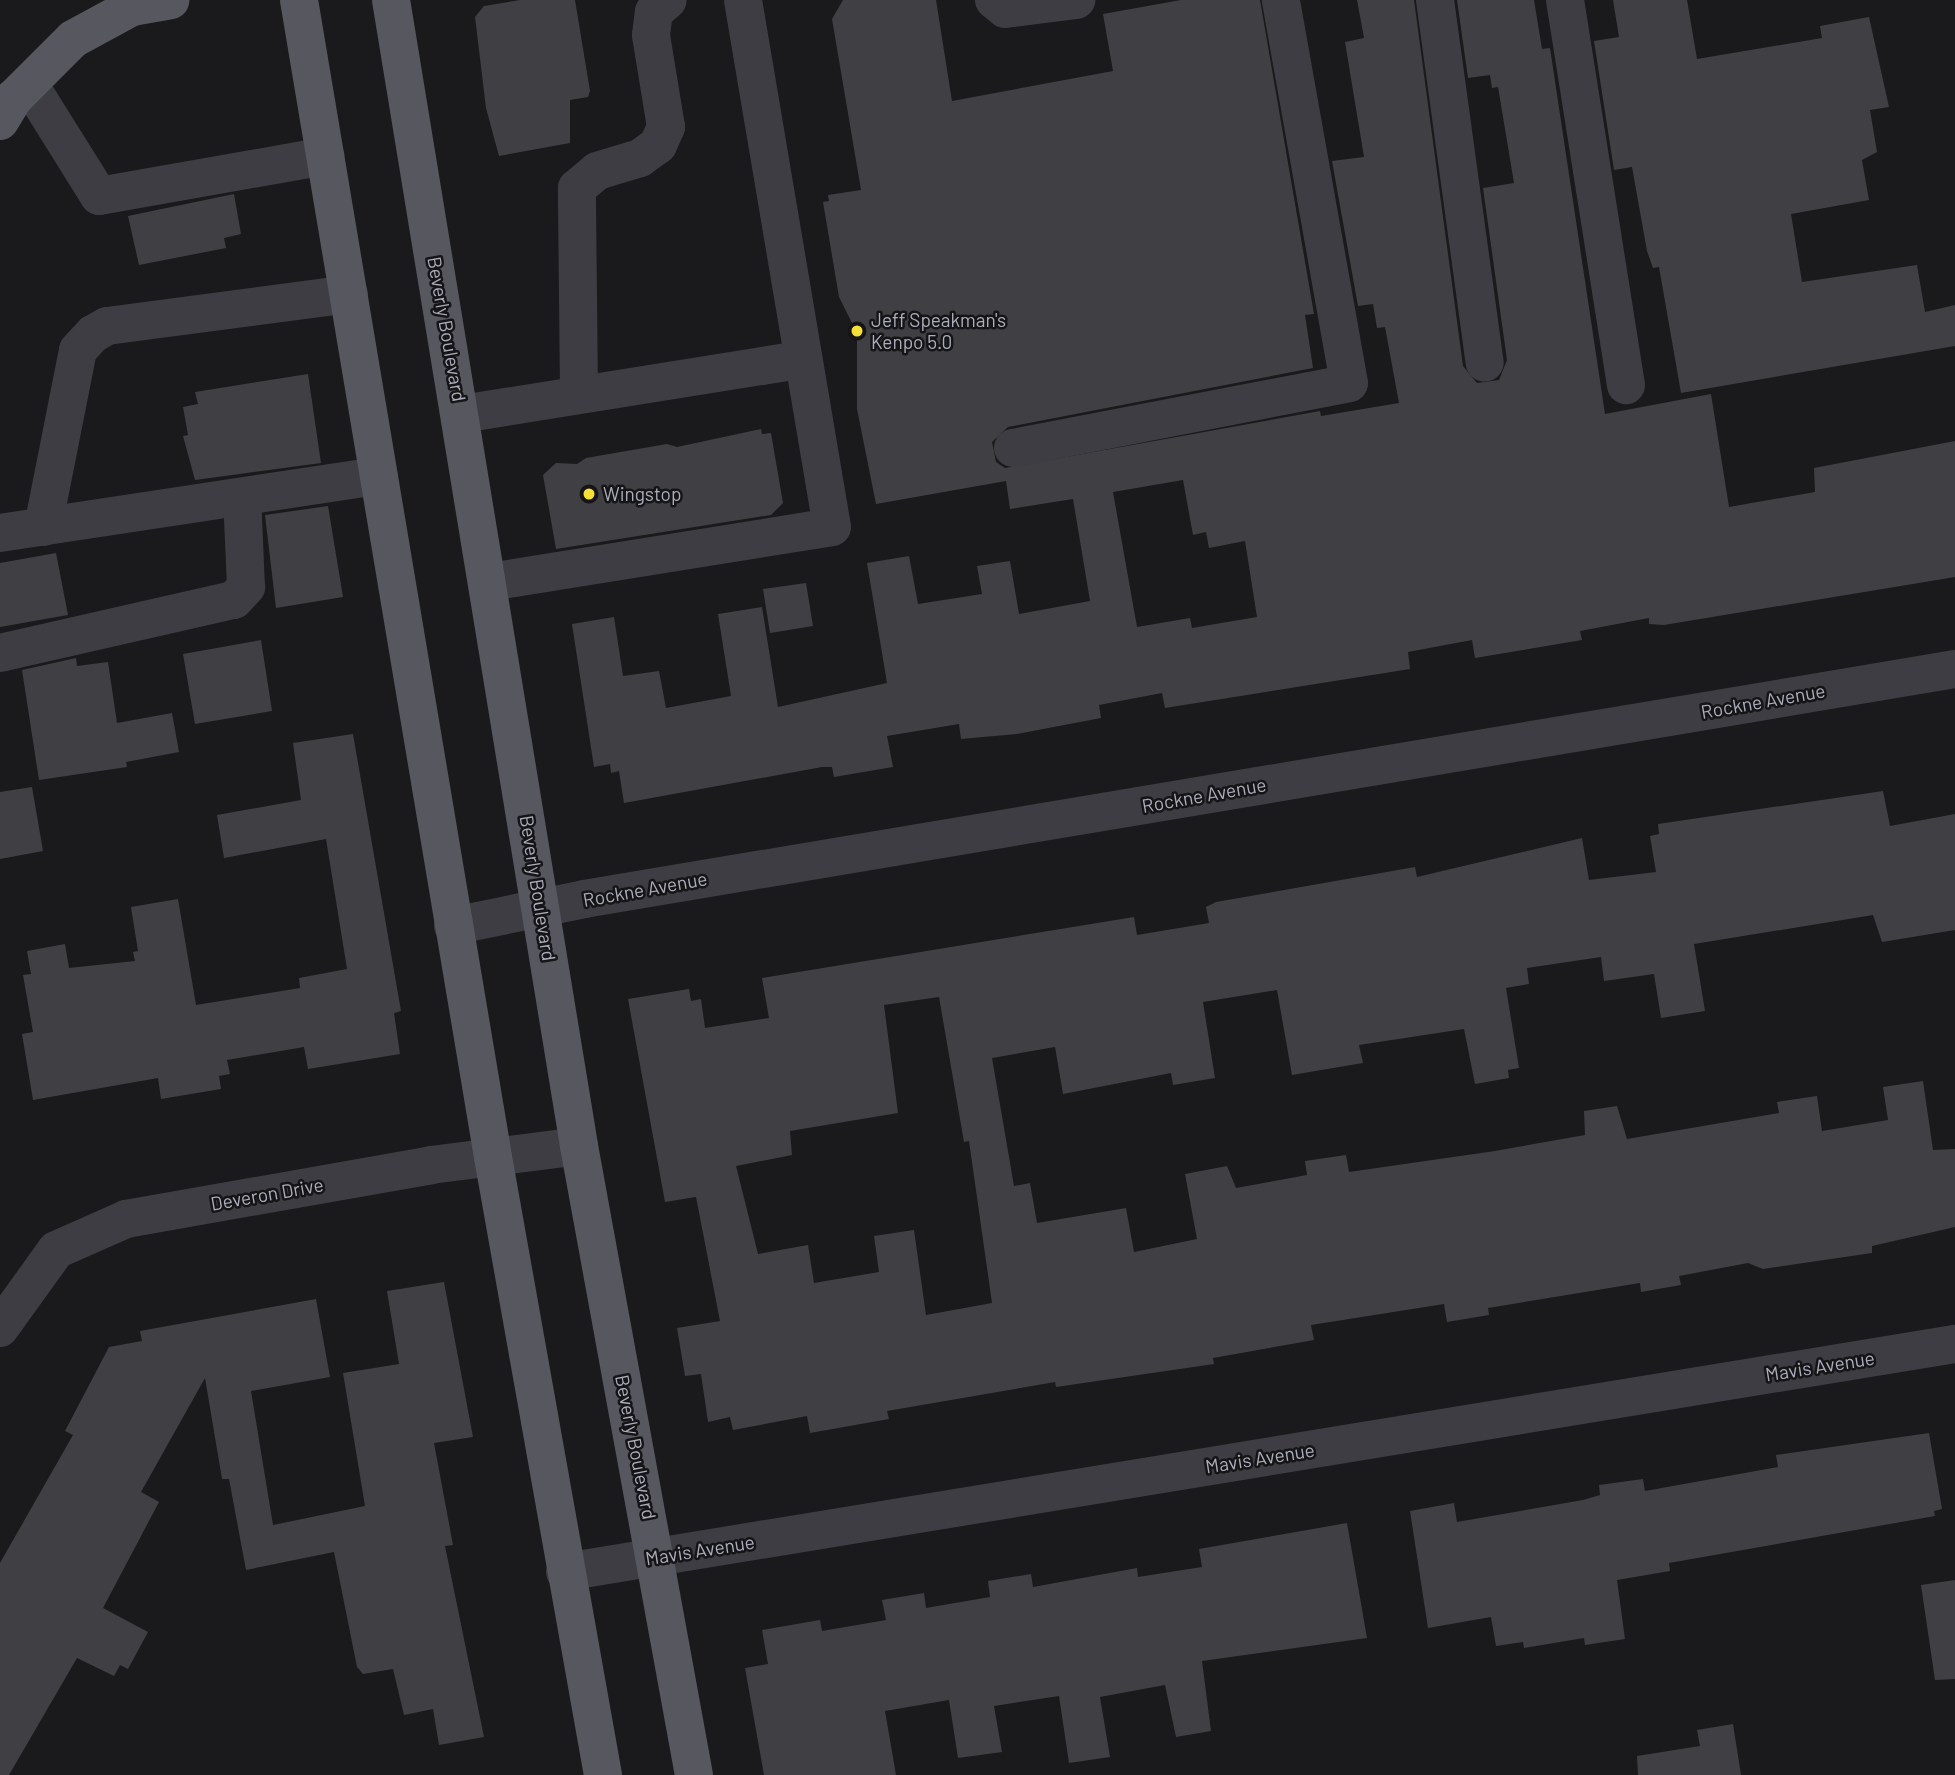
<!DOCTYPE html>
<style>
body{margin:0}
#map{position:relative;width:1955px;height:1775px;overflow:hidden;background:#1a1a1c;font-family:Barlow,sans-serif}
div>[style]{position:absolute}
.building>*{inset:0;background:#403f44}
.minor>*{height:38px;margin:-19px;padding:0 19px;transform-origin:19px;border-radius:19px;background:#3d3d43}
.major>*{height:38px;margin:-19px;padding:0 19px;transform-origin:19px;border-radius:19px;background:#575760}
.dots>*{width:19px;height:19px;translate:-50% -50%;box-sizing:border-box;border:4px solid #151517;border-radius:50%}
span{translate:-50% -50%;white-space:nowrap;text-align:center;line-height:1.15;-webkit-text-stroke:5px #151517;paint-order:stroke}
.poi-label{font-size:19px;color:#acaebc}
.left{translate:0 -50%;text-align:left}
.street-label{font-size:19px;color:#acaebc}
</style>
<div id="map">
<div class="building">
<div style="clip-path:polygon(520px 0,575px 0,590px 91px,588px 97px,570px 100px,570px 143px,499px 156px,486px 108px,475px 17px,484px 6px)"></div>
<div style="clip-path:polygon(evenodd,843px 0,936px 0,952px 101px,1113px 71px,1103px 14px,1181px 0,1260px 0,1314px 314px,1305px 315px,1313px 368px,1008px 427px,992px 442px,996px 462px,1005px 468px,1320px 411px,1321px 416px,1399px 403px,1385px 327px,1377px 328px,1373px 304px,1358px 306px,1332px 161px,1364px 157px,1345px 42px,1364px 38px,1357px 0,1414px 0,1463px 366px,1477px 383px,1499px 380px,1507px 360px,1483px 188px,1514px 183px,1498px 87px,1492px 88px,1490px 75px,1468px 78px,1457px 0,1534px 0,1542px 49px,1550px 48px,1605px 414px,1711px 394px,1729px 507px,1815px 492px,1814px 468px,1955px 441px,1955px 577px,1664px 625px,1649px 624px,1649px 618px,1580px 631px,1582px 640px,1475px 658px,1472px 640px,1408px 652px,1410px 669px,1165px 708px,1162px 693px,1099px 705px,1101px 718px,1017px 734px,961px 739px,959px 724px,887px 736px,893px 767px,834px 777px,832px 767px,822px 767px,624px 803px,619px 771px,611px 773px,610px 764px,594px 767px,572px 624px,614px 617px,623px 676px,659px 671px,666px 708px,731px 696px,718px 614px,762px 607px,778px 707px,887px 683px,867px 563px,909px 556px,918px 604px,982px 594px,977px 566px,1010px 561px,1019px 614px,1090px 601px,1073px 499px,1010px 509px,1006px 481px,876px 504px,857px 409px,857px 333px,839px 297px,823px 202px,829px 201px,828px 195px,861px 190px,832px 19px,843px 0,1183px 480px,1193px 535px,1206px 532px,1209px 548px,1245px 541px,1257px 617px,1192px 628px,1190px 618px,1137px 627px,1113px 492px,1183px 480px)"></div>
<div style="clip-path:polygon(1613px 0,1687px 0,1697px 59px,1822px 38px,1820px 26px,1869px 17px,1889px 107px,1870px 110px,1877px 152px,1862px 160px,1869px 200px,1791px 214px,1802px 282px,1917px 265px,1925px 312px,1955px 305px,1955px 346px,1681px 393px,1659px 267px,1653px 268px,1647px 251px,1632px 167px,1614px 170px,1594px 41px,1619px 37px)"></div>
<div style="clip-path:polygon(234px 194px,241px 234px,224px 238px,226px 248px,139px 265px,128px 216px)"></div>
<div style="clip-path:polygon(308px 374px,321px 463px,195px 480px,183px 436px,188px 435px,183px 407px,198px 404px,195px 392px)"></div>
<div style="clip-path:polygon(761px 429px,762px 434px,771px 433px,783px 503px,771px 515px,556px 549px,543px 475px,556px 463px,577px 464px,586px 458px,667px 444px,677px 447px)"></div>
<div style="clip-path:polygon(328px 506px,343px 597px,276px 608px,265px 515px)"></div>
<div style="clip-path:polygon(56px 553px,68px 615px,0 627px,0 563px)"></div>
<div style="clip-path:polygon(806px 583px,813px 626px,770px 633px,763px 589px)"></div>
<div style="clip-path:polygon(261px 640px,272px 711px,195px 724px,183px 654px)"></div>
<div style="clip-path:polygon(76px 658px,77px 666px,108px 662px,117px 723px,172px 713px,179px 752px,126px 762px,127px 767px,39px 780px,22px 670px)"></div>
<div style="clip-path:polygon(353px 734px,401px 1011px,394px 1013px,400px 1054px,308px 1069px,304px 1047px,227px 1060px,230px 1074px,219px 1076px,221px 1089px,161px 1099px,158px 1078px,33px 1100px,22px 1034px,33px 1032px,23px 975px,31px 974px,27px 951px,65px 944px,69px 968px,135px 961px,133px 952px,138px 951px,131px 907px,178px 899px,196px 1005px,300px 988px,299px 978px,347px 969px,326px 839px,224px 858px,217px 815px,301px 800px,293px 743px)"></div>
<div style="clip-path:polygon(32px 787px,43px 851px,0 859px,0 792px)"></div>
<div style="clip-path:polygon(evenodd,1883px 791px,1890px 826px,1955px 814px,1955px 930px,1882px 942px,1873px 915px,1694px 944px,1705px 1011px,1661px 1018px,1654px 974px,1604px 981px,1601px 957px,1527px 968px,1529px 984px,1506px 988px,1519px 1068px,1508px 1070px,1509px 1078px,1475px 1084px,1464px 1029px,1359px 1045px,1363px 1063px,1292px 1075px,1277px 990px,1203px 1002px,1215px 1078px,1173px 1085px,1171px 1073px,1063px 1094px,1055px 1047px,992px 1058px,1014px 1186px,1030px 1183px,1037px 1223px,1126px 1208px,1134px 1252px,1197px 1239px,1185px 1174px,1227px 1166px,1236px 1188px,1307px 1175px,1305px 1161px,1346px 1155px,1349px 1172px,1495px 1151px,1585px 1135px,1584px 1111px,1617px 1106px,1627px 1139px,1779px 1113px,1777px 1102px,1817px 1096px,1822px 1131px,1888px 1120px,1883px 1087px,1923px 1081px,1933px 1150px,1955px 1149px,1955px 1227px,1872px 1246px,1872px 1253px,1763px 1269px,1748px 1263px,1679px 1276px,1681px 1285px,1641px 1292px,1640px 1283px,1488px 1308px,1489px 1315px,1447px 1322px,1444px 1304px,1311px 1325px,1314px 1340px,1213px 1358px,1214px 1364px,1056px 1387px,1055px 1382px,887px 1411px,889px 1419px,810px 1433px,807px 1416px,733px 1430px,730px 1417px,708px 1422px,701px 1374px,685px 1376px,677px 1328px,720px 1321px,696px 1197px,665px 1202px,628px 999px,689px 989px,691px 1001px,701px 999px,705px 1028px,769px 1018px,762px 978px,1134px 917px,1137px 935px,1209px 923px,1206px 907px,1216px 902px,1415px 867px,1417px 877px,1582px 838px,1589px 880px,1656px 872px,1650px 836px,1659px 834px,1658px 824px,1883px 791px,939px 997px,964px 1142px,969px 1141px,992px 1303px,926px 1315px,914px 1230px,874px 1236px,879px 1272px,814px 1283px,808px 1245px,758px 1254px,736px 1166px,792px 1155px,790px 1131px,898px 1113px,884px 1005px,939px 997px)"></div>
<div style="clip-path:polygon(444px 1282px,473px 1437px,434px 1443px,453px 1545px,445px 1546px,484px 1737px,439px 1745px,433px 1709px,404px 1715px,393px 1669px,363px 1674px,357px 1667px,334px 1552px,246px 1570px,229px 1479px,222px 1479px,205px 1378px,141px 1492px,159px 1502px,103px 1608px,148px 1632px,128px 1669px,120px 1665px,114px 1676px,77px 1658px,9px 1775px,0 1775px,0 1563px,73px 1435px,65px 1431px,109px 1347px,142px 1341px,140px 1331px,316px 1299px,330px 1377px,251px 1391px,273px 1525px,365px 1506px,343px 1373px,399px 1364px,387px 1291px)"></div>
<div style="clip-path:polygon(1929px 1433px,1942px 1509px,1934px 1511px,1935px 1516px,1669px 1563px,1670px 1571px,1617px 1580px,1625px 1639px,1585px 1645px,1584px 1638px,1524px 1648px,1523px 1642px,1496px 1646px,1491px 1617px,1428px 1628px,1410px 1511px,1454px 1503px,1457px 1522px,1583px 1500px,1600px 1495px,1599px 1485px,1643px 1479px,1645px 1491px,1778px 1467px,1776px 1455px)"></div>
<div style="clip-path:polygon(1347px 1523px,1367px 1638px,1202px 1661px,1211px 1731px,1176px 1737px,1165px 1685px,1100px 1697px,1110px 1757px,1069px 1763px,1059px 1696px,994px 1706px,1002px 1752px,958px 1758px,949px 1700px,885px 1711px,896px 1775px,764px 1775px,745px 1668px,768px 1664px,762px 1630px,820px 1620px,822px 1631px,886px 1620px,882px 1600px,924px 1593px,926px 1608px,990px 1597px,988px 1581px,1031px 1574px,1033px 1587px,1137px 1568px,1138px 1577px,1202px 1567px,1199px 1549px)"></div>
<div style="clip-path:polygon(1955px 1580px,1955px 1679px,1935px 1680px,1921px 1585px)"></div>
<div style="clip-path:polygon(1733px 1724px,1741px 1775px,1638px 1775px,1637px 1756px,1700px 1746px,1697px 1730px)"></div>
</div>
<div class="minor">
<div style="left:994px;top:0;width:14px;rotate:39deg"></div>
<div style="left:1005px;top:9px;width:72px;rotate:-7.2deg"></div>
<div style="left:1435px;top:0;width:366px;rotate:82.2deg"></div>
<div style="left:1565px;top:0;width:390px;rotate:81deg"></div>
<div style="left:29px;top:84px;width:132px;rotate:58deg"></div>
<div style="left:99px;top:196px;width:230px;rotate:-10deg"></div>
<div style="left:579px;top:393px;width:205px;rotate:-90.6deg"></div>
<div style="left:577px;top:188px;width:26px;rotate:-40deg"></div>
<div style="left:597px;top:171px;width:45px;rotate:-16.8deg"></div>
<div style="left:640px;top:158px;width:22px;rotate:-36deg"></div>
<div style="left:658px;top:145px;width:20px;rotate:-66deg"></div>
<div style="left:666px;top:127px;width:93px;rotate:-99.3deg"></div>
<div style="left:651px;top:35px;width:23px;rotate:-83deg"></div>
<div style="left:654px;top:12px;width:18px;rotate:-41deg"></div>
<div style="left:462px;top:414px;width:343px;rotate:-9.1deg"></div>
<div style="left:1013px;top:448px;width:342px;rotate:-10.9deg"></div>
<div style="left:1349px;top:383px;width:389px;rotate:-100.1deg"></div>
<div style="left:43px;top:527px;width:180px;rotate:-78.8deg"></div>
<div style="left:78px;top:350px;width:22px;rotate:-47deg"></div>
<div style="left:93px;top:334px;width:16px;rotate:-30deg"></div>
<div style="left:107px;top:326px;width:244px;rotate:-7.5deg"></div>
<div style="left:0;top:533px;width:383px;rotate:-8.6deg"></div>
<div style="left:489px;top:582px;width:347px;rotate:-9.1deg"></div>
<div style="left:832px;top:527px;width:534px;rotate:-99.59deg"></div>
<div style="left:0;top:653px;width:240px;rotate:-12.8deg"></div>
<div style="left:234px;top:600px;width:18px;rotate:-47deg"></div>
<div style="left:246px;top:587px;width:90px;rotate:-92.5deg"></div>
<div style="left:453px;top:926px;width:134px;rotate:-11.6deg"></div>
<div style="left:584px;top:899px;width:1390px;rotate:-9.52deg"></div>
<div style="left:0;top:1328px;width:96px;rotate:-54.3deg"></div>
<div style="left:56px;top:1250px;width:77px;rotate:-23.9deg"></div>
<div style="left:126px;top:1219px;width:310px;rotate:-10deg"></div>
<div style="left:431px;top:1165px;width:149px;rotate:-7.3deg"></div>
<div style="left:565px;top:1572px;width:1409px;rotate:-9.32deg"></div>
</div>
<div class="major">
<div style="left:299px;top:0;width:1173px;rotate:80.48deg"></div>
<div style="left:493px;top:1157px;width:628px;rotate:79.91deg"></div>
<div style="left:391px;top:0;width:1161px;rotate:80.68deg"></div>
<div style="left:579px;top:1146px;width:639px;rotate:79.64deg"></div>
<div style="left:0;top:121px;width:27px;rotate:-59deg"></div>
<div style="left:14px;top:98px;width:83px;rotate:-45deg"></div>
<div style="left:73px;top:39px;width:67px;rotate:-28.5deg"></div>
<div style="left:132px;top:7px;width:39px;rotate:-10deg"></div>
</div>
<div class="dots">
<div style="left:857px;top:331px;background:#f6e038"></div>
<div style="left:589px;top:494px;background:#f6e038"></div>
</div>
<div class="poi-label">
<span class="left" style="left:871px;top:331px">Jeff Speakman's<br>Kenpo 5.0</span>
<span class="left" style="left:603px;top:494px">Wingstop</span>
</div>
<div class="street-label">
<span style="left:447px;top:329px;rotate:80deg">Beverly Boulevard</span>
<span style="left:1763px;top:701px;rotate:-10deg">Rockne Avenue</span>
<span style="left:1204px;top:795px;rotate:-10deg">Rockne Avenue</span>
<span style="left:538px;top:888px;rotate:81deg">Beverly Boulevard</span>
<span style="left:645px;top:889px;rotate:-10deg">Rockne Avenue</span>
<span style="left:267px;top:1194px;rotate:-10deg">Deveron Drive</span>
<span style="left:1820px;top:1366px;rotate:-9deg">Mavis Avenue</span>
<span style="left:636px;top:1447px;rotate:79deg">Beverly Boulevard</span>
<span style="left:1260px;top:1458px;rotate:-9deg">Mavis Avenue</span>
<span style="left:700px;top:1550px;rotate:-9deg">Mavis Avenue</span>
</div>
</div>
